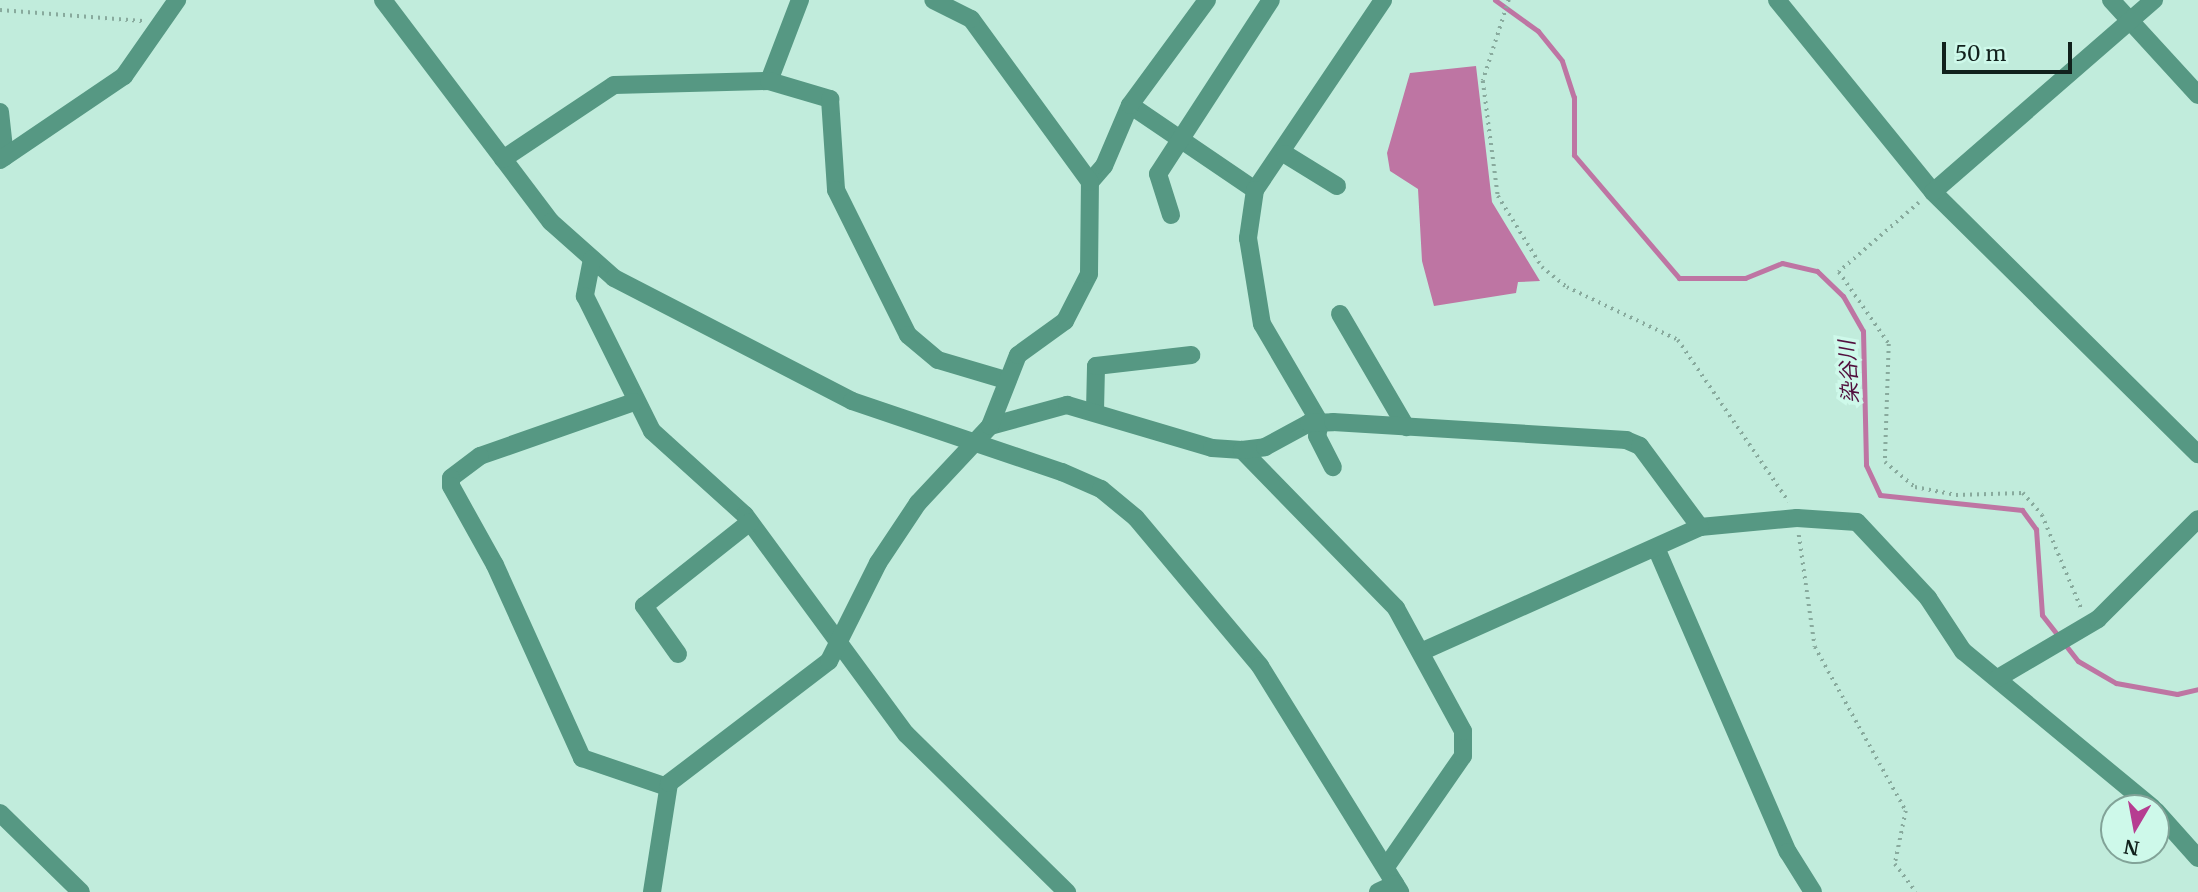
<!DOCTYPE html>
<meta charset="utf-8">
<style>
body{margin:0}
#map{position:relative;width:2198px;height:892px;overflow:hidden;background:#c1ecdc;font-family:Merriweather,"Noto Sans JP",serif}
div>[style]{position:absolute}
.water>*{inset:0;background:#be75a3}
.stream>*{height:5px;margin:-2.5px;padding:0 2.5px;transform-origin:2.5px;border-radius:2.5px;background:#be75a3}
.path>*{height:3.5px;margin-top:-1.75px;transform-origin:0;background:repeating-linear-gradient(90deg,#88aa9d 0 2px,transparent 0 7px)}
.minor>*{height:18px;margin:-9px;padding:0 9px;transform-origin:9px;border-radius:9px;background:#569883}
span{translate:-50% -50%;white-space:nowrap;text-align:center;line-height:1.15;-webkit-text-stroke:7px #cef9ea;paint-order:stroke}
.water-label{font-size:21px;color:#52103e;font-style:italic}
.north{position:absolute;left:2100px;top:794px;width:70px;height:70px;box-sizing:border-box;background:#cef9ea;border:2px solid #82a398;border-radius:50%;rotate:190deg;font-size:19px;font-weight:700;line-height:28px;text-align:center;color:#11211c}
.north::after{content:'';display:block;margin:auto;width:24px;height:32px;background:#b63d91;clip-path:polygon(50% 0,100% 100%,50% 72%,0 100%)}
.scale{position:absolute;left:1942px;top:42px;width:130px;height:32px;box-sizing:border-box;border:4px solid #11211c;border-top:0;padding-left:9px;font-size:21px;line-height:24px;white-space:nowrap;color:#11211c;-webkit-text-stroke:5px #cef9ea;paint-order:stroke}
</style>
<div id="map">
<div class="water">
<div style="clip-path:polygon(1476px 66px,1492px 202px,1540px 281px,1518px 282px,1516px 293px,1434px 306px,1422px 261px,1418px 189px,1390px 171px,1387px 153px,1410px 73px)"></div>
</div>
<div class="stream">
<div style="left:1495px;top:0;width:53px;rotate:35.8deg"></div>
<div style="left:1538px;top:31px;width:38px;rotate:51deg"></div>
<div style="left:1562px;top:61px;width:38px;rotate:72deg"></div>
<div style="left:1574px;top:97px;width:58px;rotate:90deg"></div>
<div style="left:1574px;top:155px;width:162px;rotate:49.5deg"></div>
<div style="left:1679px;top:278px;width:66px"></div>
<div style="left:1745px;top:278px;width:40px;rotate:-22deg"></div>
<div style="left:1782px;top:263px;width:36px;rotate:13deg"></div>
<div style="left:1817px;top:271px;width:36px;rotate:44deg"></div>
<div style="left:1843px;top:296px;width:40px;rotate:60.3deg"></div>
<div style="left:1863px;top:331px;width:134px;rotate:88.7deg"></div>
<div style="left:1866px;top:465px;width:33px;rotate:65deg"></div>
<div style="left:1880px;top:495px;width:143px;rotate:6deg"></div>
<div style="left:2022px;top:510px;width:24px;rotate:54deg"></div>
<div style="left:2036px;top:529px;width:86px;rotate:86deg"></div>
<div style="left:2042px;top:615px;width:58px;rotate:52deg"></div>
<div style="left:2078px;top:661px;width:44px;rotate:30.1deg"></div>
<div style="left:2116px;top:683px;width:62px;rotate:10.2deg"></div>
<div style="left:2177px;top:694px;width:22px;rotate:-13deg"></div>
</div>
<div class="path">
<div style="left:1509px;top:0;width:85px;rotate:107.8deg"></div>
<div style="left:1483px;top:81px;width:116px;rotate:82.6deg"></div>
<div style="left:1498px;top:196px;width:84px;rotate:58.2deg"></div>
<div style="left:1542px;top:267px;width:32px;rotate:39deg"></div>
<div style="left:1567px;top:287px;width:123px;rotate:25.5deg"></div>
<div style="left:1678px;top:340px;width:196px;rotate:55.6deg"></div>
<div style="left:0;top:10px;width:143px;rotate:4.4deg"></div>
<div style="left:1919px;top:203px;width:106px;rotate:139.2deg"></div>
<div style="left:1839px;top:272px;width:88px;rotate:55.2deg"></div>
<div style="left:1889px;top:344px;width:118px;rotate:91.9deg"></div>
<div style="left:1885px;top:462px;width:39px;rotate:40deg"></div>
<div style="left:1915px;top:487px;width:42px;rotate:11deg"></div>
<div style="left:1956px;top:495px;width:67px;rotate:-1.7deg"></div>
<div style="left:2023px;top:493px;width:29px;rotate:49deg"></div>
<div style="left:2042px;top:515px;width:103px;rotate:67.2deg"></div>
<div style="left:1799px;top:535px;width:113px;rotate:81.9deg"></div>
<div style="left:1815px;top:647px;width:188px;rotate:61deg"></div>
<div style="left:1906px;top:811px;width:54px;rotate:101.7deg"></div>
<div style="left:1895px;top:864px;width:35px;rotate:53deg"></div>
</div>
<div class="minor">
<div style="left:383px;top:0;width:278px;rotate:52.9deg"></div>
<div style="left:551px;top:222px;width:84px;rotate:41.6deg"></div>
<div style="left:614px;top:278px;width:268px;rotate:27.3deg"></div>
<div style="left:852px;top:401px;width:222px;rotate:18.7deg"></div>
<div style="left:1062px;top:472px;width:43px;rotate:23.6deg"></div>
<div style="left:1101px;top:489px;width:45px;rotate:39.6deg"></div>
<div style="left:1136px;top:518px;width:193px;rotate:50deg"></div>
<div style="left:1260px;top:666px;width:266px;rotate:58.2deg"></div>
<div style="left:1777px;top:0;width:247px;rotate:50.9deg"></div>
<div style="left:1933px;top:192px;width:373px;rotate:44.7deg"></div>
<div style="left:2111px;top:0;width:129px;rotate:47.5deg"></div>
<div style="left:769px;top:81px;width:87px;rotate:-69.1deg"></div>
<div style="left:1130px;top:105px;width:151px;rotate:34.2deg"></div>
<div style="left:1255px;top:190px;width:229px;rotate:-56deg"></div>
<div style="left:0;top:112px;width:45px;rotate:83.7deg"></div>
<div style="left:1285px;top:154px;width:61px;rotate:31.6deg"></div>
<div style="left:503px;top:159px;width:133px;rotate:-33.7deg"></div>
<div style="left:614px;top:85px;width:155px;rotate:-1.5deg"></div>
<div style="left:769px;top:81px;width:64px;rotate:16.4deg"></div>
<div style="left:830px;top:99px;width:91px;rotate:86.2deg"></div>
<div style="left:836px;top:190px;width:162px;rotate:63.6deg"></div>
<div style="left:908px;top:335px;width:39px;rotate:40deg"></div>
<div style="left:938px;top:360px;width:70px;rotate:16.6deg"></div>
<div style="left:0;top:160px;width:150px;rotate:-34.1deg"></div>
<div style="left:124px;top:76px;width:93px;rotate:-55.1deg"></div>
<div style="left:1090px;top:182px;width:21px;rotate:-49deg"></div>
<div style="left:1104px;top:166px;width:66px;rotate:-66.9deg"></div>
<div style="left:1130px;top:105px;width:130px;rotate:-53.7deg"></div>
<div style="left:1255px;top:190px;width:49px;rotate:98.3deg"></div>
<div style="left:1248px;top:238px;width:87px;rotate:80.8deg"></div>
<div style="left:1262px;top:324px;width:115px;rotate:59.6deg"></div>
<div style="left:1320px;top:423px;width:13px;rotate:103deg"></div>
<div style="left:1317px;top:436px;width:35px;rotate:63deg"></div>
<div style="left:1933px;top:192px;width:293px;rotate:-41deg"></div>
<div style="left:1171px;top:215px;width:43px;rotate:-107.6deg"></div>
<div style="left:1158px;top:174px;width:207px;rotate:-57deg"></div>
<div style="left:592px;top:259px;width:38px;rotate:101deg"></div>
<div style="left:585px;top:296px;width:151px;rotate:63.6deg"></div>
<div style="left:652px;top:431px;width:125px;rotate:42.1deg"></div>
<div style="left:745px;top:515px;width:272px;rotate:53.7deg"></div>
<div style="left:906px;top:734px;width:226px;rotate:44.5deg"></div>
<div style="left:1340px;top:314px;width:131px;rotate:59.7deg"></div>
<div style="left:634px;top:402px;width:163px;rotate:160.7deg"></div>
<div style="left:480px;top:456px;width:36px;rotate:143deg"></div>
<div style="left:451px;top:478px;width:8px;rotate:90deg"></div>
<div style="left:451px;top:486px;width:90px;rotate:60.9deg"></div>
<div style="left:495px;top:565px;width:212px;rotate:65.7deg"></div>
<div style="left:582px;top:758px;width:90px;rotate:18.8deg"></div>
<div style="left:1095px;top:411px;width:45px;rotate:-88.7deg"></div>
<div style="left:1096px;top:366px;width:96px;rotate:-6.6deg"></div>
<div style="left:990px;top:426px;width:80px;rotate:-15.3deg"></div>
<div style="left:1067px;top:405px;width:151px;rotate:16.5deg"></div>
<div style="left:1212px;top:448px;width:30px;rotate:4deg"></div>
<div style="left:1657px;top:550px;width:329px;rotate:66.6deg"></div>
<div style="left:1788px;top:852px;width:47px;rotate:58deg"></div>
<div style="left:1423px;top:651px;width:303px;rotate:-24.1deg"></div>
<div style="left:1700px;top:527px;width:97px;rotate:-5.3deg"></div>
<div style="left:1797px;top:518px;width:60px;rotate:3.8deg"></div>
<div style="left:1857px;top:522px;width:104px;rotate:46.9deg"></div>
<div style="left:1928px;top:598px;width:64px;rotate:56.6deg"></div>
<div style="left:1963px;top:651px;width:246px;rotate:39.6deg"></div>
<div style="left:678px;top:654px;width:59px;rotate:-125.3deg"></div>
<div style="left:644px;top:606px;width:135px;rotate:-38.4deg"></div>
<div style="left:1998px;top:678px;width:116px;rotate:-30.5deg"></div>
<div style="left:2098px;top:619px;width:141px;rotate:-45deg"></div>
<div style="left:2156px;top:811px;width:63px;rotate:48.2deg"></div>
<div style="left:0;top:813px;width:113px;rotate:44.3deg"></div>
<div style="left:1386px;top:867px;width:135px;rotate:-55.3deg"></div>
<div style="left:1463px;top:756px;width:25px;rotate:-90deg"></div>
<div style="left:1463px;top:731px;width:140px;rotate:-118.6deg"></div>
<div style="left:1396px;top:608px;width:221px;rotate:-134.3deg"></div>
<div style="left:1242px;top:450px;width:23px;rotate:-7deg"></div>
<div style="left:1265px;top:447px;width:50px;rotate:-28.6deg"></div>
<div style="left:1309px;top:423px;width:24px;rotate:-2deg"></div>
<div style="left:1333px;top:422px;width:294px;rotate:3.5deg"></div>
<div style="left:1626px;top:440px;width:15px;rotate:23deg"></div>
<div style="left:1640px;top:446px;width:101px;rotate:53.5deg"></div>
<div style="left:652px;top:892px;width:110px;rotate:-81.1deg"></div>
<div style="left:669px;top:783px;width:201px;rotate:-37.3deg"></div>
<div style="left:829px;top:661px;width:110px;rotate:-63.4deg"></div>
<div style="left:878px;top:563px;width:72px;rotate:-56.3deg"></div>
<div style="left:918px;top:503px;width:105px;rotate:-46.9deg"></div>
<div style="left:990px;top:426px;width:76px;rotate:-68.5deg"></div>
<div style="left:1018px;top:355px;width:58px;rotate:-35.9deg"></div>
<div style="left:1065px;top:321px;width:53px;rotate:-62.9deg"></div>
<div style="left:1089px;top:274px;width:92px;rotate:-89.4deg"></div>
<div style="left:1090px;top:182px;width:202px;rotate:-126.1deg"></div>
<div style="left:971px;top:19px;width:42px;rotate:-153.4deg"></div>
<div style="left:1378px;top:892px;width:19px;rotate:-25deg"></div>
</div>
<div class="water-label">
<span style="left:1849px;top:372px;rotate:-94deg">染谷川</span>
</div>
<div class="north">N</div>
<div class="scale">50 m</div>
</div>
